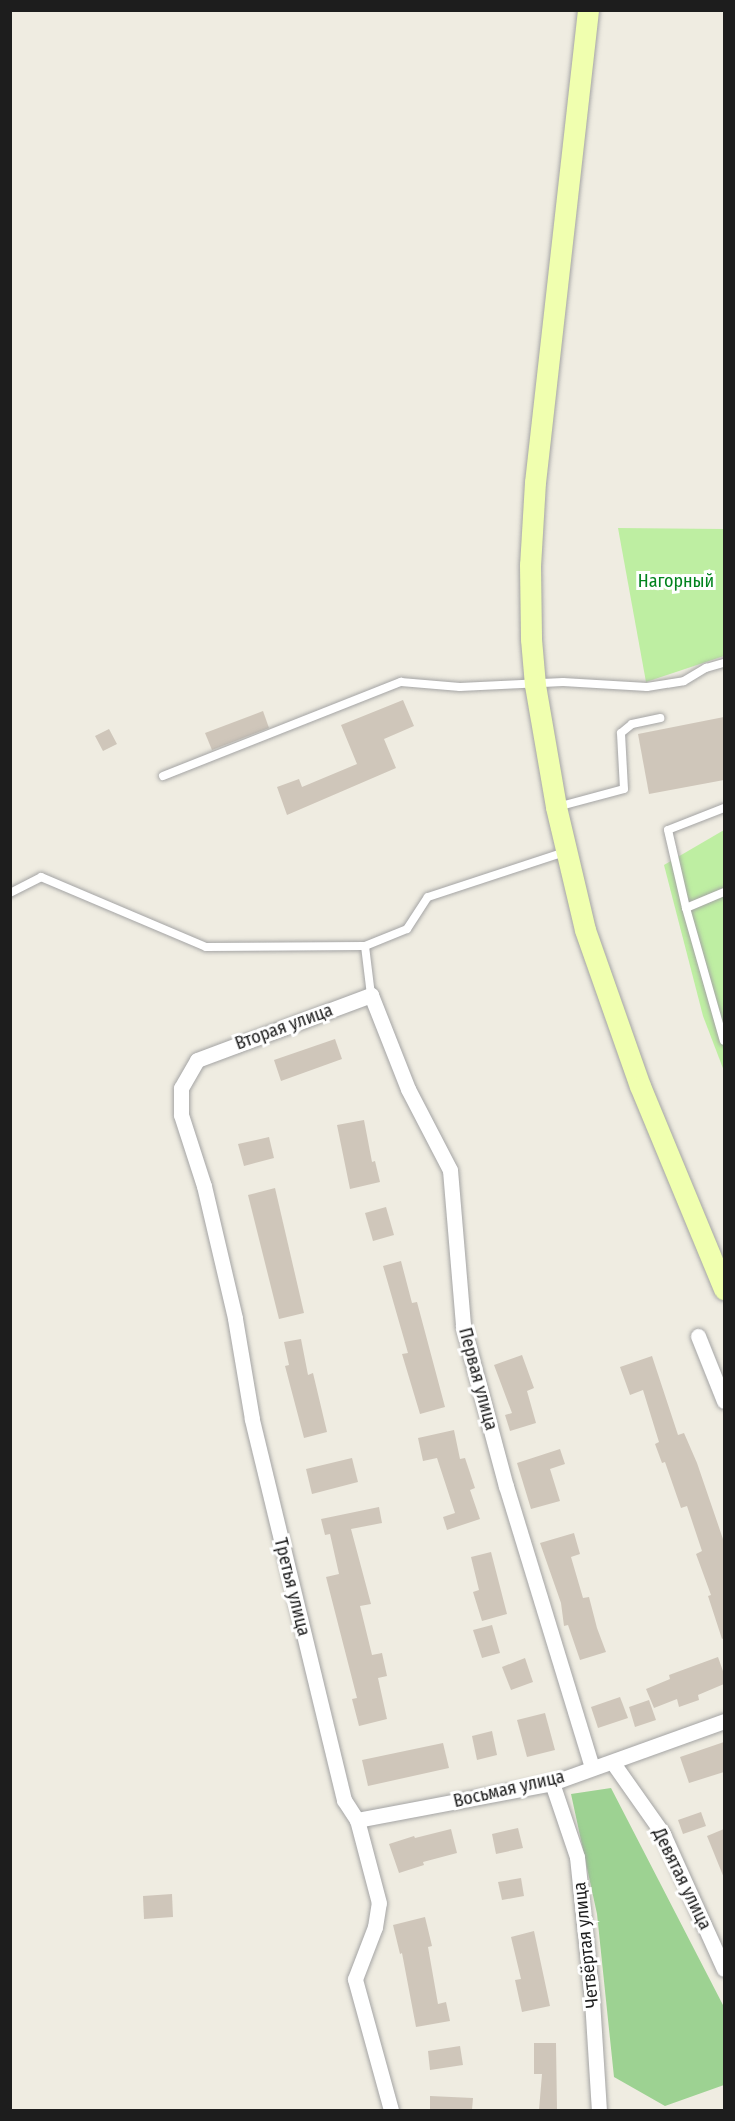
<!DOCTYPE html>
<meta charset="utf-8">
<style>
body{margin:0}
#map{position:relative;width:735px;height:2121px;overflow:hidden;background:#efece1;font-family:"Fira Sans Condensed",sans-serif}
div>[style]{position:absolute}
.grass>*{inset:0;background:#beeea2}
.forest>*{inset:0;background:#9dd292}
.building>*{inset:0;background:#cfc6ba}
.roads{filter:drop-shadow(0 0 2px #a4a4a4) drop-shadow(0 0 2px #a4a4a4)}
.service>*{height:8px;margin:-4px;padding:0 4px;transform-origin:4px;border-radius:4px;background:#fff}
.minor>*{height:15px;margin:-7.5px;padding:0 7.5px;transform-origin:7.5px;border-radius:7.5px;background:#fff}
.secondary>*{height:21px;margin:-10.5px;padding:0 10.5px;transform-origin:10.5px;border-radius:10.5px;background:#f0ffaf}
span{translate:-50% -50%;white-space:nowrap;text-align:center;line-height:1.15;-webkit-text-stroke:6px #fff;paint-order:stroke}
.park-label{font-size:18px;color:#02831e}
.street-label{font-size:18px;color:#1d1d1d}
.frame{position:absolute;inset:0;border:12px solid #1d1d1d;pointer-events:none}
</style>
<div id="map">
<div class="grass">
<div style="clip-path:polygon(618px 528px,724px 529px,724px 656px,646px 682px)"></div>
<div style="clip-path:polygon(724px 830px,724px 1071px,703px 1016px,664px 865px)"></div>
</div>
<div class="forest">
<div style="clip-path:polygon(611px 1788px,724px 2007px,724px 2085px,665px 2106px,614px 2077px,597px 1914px,571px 1794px)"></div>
</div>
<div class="building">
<div style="clip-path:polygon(403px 700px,414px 726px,384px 739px,396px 768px,287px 815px,277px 787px,299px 779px,302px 787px,357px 764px,341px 725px)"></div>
<div style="clip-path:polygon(263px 711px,269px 728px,212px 750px,205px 733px)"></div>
<div style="clip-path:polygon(724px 717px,724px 780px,649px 794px,638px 734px)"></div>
<div style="clip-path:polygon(109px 729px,117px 744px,103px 751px,95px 736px)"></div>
<div style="clip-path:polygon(335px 1039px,342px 1059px,281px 1081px,274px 1060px)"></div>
<div style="clip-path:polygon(364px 1120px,372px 1162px,375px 1161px,380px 1182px,350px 1189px,337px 1125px)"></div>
<div style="clip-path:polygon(269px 1137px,274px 1158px,244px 1166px,238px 1144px)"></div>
<div style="clip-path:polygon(275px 1188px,304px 1313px,279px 1319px,248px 1195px)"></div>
<div style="clip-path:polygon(386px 1207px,394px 1235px,373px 1241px,365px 1213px)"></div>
<div style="clip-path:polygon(401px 1261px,412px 1303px,417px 1302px,445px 1407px,420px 1414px,402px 1354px,408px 1353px,383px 1266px)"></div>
<div style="clip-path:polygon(301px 1339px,308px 1375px,313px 1373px,327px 1432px,304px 1438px,285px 1366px,289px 1365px,284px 1342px)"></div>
<div style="clip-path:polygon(522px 1355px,534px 1388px,527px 1391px,536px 1423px,510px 1431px,505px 1415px,512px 1413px,494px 1365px)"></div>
<div style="clip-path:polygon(652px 1356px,678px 1435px,684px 1433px,697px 1463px,724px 1542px,724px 1638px,722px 1639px,708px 1596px,711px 1595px,696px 1554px,702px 1551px,687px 1506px,681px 1508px,665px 1462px,662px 1463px,655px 1444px,659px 1442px,643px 1390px,630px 1395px,620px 1367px)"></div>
<div style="clip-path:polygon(454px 1430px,460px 1459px,465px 1458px,475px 1488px,470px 1490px,480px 1519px,447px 1530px,443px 1517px,455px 1513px,437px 1458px,423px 1461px,418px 1438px)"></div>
<div style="clip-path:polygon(560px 1449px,565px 1464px,550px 1469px,560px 1501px,531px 1509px,517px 1463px)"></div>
<div style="clip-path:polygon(352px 1458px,358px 1482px,312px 1494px,306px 1469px)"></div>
<div style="clip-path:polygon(379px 1507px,382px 1523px,351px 1529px,371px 1604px,360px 1606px,372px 1655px,382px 1653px,387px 1676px,378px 1678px,387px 1719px,359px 1726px,352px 1699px,357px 1698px,326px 1577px,339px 1574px,330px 1534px,325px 1535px,321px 1519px)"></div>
<div style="clip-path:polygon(574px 1533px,580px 1554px,571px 1557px,583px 1598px,589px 1597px,597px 1628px,606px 1652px,580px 1660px,568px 1625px,564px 1626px,561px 1603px,540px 1543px)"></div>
<div style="clip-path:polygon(491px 1552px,507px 1614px,482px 1621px,473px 1592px,479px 1590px,471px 1557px)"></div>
<div style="clip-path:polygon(492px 1625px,500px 1653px,482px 1658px,473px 1630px)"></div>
<div style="clip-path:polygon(718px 1657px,724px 1674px,724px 1684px,698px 1695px,699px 1700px,679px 1707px,677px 1699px,654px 1708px,646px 1689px,670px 1679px,669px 1675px)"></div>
<div style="clip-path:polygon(525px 1658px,533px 1682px,511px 1690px,502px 1667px)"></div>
<div style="clip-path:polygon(620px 1697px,628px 1718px,598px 1728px,591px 1707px)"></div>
<div style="clip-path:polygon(649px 1700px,656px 1720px,635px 1727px,629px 1707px)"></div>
<div style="clip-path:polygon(545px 1713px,555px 1750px,527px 1757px,517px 1720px)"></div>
<div style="clip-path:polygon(492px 1731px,497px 1755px,477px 1760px,472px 1736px)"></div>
<div style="clip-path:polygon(724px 1742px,724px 1772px,689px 1783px,680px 1757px)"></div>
<div style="clip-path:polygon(443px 1743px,449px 1768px,368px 1786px,362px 1760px)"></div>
<div style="clip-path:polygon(701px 1812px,706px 1826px,683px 1834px,678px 1820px)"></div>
<div style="clip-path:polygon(518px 1828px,523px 1848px,496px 1854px,492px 1834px)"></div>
<div style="clip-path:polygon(451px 1829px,457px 1853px,423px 1862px,424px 1865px,399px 1873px,389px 1844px,414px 1836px,415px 1838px)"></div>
<div style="clip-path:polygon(724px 1829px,724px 1878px,707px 1836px)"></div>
<div style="clip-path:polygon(521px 1878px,524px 1896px,502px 1900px,498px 1882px)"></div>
<div style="clip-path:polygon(172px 1894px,173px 1917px,144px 1919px,143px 1896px)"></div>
<div style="clip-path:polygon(425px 1917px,432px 1946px,428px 1947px,438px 2004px,446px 2002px,450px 2021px,416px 2027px,402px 1953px,400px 1954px,393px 1925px)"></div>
<div style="clip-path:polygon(534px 1931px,550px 2006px,522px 2012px,515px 1980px,521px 1979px,511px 1937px)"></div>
<div style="clip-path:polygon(534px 2043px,556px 2043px,557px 2110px,539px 2110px,542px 2074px,534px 2074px)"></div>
<div style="clip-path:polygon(460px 2046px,463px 2065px,430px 2070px,428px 2051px)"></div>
<div style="clip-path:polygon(430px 2096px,473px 2098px,472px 2110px,430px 2110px)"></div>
</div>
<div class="roads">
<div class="service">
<div style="left:163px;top:776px;width:256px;rotate:-21.6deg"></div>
<div style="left:401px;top:682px;width:59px;rotate:4.8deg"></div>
<div style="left:460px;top:687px;width:103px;rotate:-2.8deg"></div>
<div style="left:563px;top:682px;width:84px;rotate:3.4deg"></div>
<div style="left:647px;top:687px;width:37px;rotate:-9deg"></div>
<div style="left:684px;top:681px;width:26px;rotate:-31deg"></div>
<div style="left:706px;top:668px;width:19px;rotate:-16deg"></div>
<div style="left:557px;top:807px;width:69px;rotate:-15deg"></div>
<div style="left:624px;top:789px;width:56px;rotate:-93.1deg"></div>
<div style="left:621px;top:733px;width:14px;rotate:-39deg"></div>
<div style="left:632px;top:724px;width:29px;rotate:-12deg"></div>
<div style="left:724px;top:808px;width:60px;rotate:158.6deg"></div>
<div style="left:668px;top:830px;width:80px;rotate:77deg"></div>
<div style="left:686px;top:908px;width:138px;rotate:74.1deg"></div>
<div style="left:10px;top:893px;width:35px;rotate:-27deg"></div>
<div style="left:41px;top:877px;width:179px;rotate:23deg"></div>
<div style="left:206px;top:947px;width:159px;rotate:-0.4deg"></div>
<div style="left:686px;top:908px;width:41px;rotate:-22.8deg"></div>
<div style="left:371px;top:995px;width:49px;rotate:-97deg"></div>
<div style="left:365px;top:946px;width:45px;rotate:-22deg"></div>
<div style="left:407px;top:929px;width:38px;rotate:-57deg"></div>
<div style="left:428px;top:897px;width:144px;rotate:-18.2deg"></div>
</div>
<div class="minor">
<div style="left:698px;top:1336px;width:70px;rotate:68.2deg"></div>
<div style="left:613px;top:1763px;width:87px;rotate:54.8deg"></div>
<div style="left:663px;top:1834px;width:148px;rotate:65.7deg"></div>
<div style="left:552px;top:1783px;width:78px;rotate:71.3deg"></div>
<div style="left:577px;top:1857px;width:144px;rotate:84deg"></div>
<div style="left:592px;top:2000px;width:110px;rotate:86.4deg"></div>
<div style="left:357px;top:1820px;width:198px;rotate:-10.7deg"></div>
<div style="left:552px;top:1783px;width:183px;rotate:-19.8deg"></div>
<div style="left:391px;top:2110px;width:136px;rotate:-105.4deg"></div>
<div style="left:355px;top:1979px;width:56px;rotate:-69deg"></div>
<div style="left:375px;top:1927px;width:24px;rotate:-81deg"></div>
<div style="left:379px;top:1903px;width:86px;rotate:-104.8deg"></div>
<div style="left:357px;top:1820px;width:24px;rotate:-123deg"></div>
<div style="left:344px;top:1800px;width:392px;rotate:-103.6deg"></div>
<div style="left:252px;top:1419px;width:102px;rotate:-99.6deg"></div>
<div style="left:235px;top:1318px;width:136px;rotate:-103.2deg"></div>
<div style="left:204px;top:1186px;width:75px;rotate:-107.9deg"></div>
<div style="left:181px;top:1115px;width:27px;rotate:-90deg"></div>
<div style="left:181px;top:1088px;width:32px;rotate:-60deg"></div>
<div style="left:197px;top:1060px;width:186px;rotate:-20.5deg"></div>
<div style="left:371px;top:995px;width:101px;rotate:68.5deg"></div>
<div style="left:408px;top:1089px;width:91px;rotate:62.6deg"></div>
<div style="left:450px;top:1170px;width:157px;rotate:85.2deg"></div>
<div style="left:463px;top:1326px;width:166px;rotate:75deg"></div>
<div style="left:506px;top:1486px;width:294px;rotate:73deg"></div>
</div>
<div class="secondary">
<div style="left:588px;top:10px;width:475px;rotate:96.4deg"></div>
<div style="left:535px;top:482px;width:83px;rotate:93.4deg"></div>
<div style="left:530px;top:565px;width:74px;rotate:89.2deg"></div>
<div style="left:531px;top:639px;width:46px;rotate:85deg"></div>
<div style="left:535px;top:685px;width:124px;rotate:80.2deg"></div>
<div style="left:556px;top:807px;width:126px;rotate:76.7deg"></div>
<div style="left:585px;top:930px;width:165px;rotate:70.6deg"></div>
<div style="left:640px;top:1086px;width:220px;rotate:67.5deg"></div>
</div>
</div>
<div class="park-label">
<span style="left:676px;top:581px">Нагорный</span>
</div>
<div class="street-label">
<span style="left:284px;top:1027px;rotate:-20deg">Вторая улица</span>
<span style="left:478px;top:1379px;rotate:75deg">Первая улица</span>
<span style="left:292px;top:1587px;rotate:76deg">Третья улица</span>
<span style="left:509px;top:1789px;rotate:-13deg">Восьмая улица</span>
<span style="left:682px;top:1879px;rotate:64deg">Девятая улица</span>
<span style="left:586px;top:1945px;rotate:-96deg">Четвёртая улица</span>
</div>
<div class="frame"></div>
</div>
